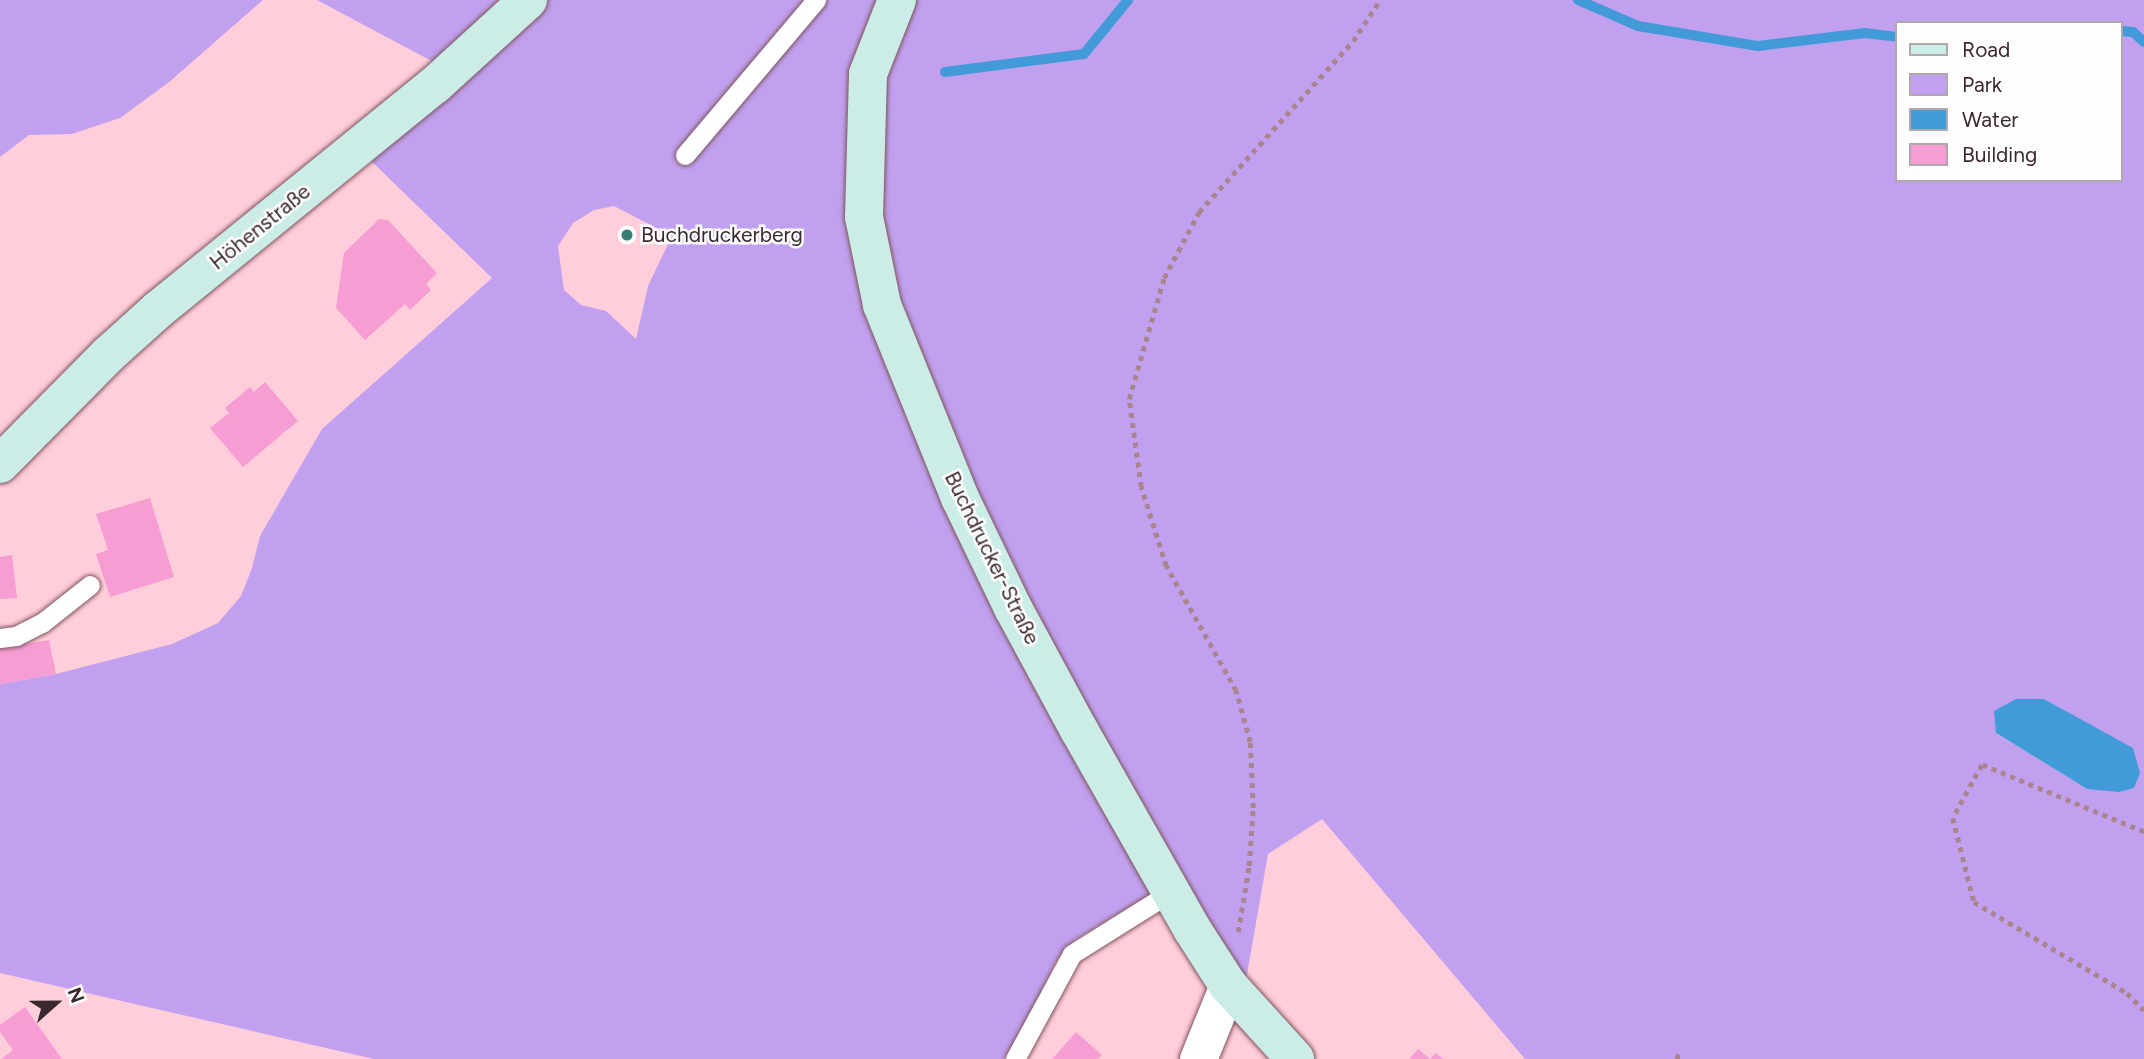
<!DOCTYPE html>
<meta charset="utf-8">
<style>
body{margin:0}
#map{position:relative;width:2144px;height:1059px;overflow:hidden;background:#ffceda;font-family:Figtree,sans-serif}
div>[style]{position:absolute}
.green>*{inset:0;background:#c1a1ef}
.water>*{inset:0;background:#429ad8}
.stream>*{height:10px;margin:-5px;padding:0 5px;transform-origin:5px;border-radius:5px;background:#429ad8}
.building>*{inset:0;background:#f69ed4}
.path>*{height:4.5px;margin-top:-2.25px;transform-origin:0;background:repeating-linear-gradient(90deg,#a8858d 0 5px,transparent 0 10px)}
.roads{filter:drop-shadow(0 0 2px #7e555f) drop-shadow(0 0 2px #7e555f)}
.lane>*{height:19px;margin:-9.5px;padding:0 9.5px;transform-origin:9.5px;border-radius:9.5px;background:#fff}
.street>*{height:37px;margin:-18.5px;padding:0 18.5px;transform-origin:18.5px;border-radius:18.5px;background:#fff}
.secondary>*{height:38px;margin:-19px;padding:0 19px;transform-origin:19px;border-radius:19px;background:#cbece7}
.dots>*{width:19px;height:19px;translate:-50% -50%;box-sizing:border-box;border:4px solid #fefefe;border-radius:50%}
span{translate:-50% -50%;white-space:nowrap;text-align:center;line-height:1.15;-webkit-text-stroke:5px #fefefe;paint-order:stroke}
.street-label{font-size:21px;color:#3b282d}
.poi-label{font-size:21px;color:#3b282d}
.left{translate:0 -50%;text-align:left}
.legend{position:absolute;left:1895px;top:21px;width:228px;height:161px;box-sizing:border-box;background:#fefefe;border:2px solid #b0a8aa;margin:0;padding:9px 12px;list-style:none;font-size:21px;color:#3b282d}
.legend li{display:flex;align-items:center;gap:14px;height:35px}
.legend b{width:35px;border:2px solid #b0a8aa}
.north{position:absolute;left:21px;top:968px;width:70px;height:70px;-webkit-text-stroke:5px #fefefe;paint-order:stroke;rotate:69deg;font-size:19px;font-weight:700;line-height:28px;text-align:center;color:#3b282d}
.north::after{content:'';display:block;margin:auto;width:24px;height:32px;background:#3b282d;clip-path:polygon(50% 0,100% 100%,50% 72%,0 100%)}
</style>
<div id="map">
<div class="green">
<div style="clip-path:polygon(0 0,263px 0,168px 83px,120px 118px,72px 134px,29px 135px,0 157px)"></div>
<div style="clip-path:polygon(317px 0,509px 0,439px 65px)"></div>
<div style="clip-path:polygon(evenodd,546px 0,882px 0,850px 218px,1154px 892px,1076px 939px,1066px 948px,1054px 965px,1021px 1034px,1004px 1059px,374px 1059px,0 973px,0 684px,56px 674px,172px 644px,218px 623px,241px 596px,252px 568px,260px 536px,322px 429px,492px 278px,368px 158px,546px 0,614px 206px,672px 236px,648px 286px,636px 339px,606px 311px,581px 305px,564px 290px,558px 246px,573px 223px,594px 210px,614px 206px)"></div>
<div style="clip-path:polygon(evenodd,911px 0,2144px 0,2144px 1059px,1525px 1059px,1322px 819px,1268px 854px,1245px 986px,1024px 603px,884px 264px,880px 77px,911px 0,1897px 23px,2121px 23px,2121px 180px,1897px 180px,1897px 23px,911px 0,2044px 699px,2103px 733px,2133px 748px,2087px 789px,1997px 734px,2044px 699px)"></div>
</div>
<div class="water">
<div style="clip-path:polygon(2016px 699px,2044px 699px,2133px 748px,2140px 773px,2134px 788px,2119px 792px,2087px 789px,1996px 733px,1994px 711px)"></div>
</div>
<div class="stream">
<div style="left:1578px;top:0;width:65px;rotate:23.4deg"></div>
<div style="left:1638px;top:26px;width:122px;rotate:9.5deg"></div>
<div style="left:1758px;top:46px;width:108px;rotate:-6.9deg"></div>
<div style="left:1865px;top:33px;width:32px;rotate:7deg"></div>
<div style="left:2121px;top:31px;width:12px;rotate:5deg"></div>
<div style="left:2133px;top:32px;width:15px;rotate:42deg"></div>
<div style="left:945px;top:72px;width:140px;rotate:-7.4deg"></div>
<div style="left:1084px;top:54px;width:70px;rotate:-50.8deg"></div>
</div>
<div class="building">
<div style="clip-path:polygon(379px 219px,388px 220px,437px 273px,426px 284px,431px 290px,410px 310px,405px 304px,365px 340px,336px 308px,344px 253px)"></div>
<div style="clip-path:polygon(265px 382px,298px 421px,243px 467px,210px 428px,229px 413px,225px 408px,250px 387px,254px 392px)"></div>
<div style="clip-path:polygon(150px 498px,174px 577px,110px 597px,96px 554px,108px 550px,96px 514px)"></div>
<div style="clip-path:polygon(12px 555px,17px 598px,0 599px,0 557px)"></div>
<div style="clip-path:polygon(49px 640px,56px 674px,0 684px,0 648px)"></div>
<div style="clip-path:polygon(25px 1007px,62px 1059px,1px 1059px,13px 1050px,0 1032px,0 1025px)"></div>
<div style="clip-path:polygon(1076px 1032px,1102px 1055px,1098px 1059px,1052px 1059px)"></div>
<div style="clip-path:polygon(1418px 1049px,1430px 1059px,1436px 1053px,1443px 1059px,1409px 1059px)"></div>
</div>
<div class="path">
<div style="left:2144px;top:832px;width:175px;rotate:-157.5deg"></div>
<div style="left:1982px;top:765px;width:60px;rotate:118.7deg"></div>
<div style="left:1953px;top:818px;width:87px;rotate:76deg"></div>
<div style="left:1974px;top:902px;width:178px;rotate:30.7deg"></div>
<div style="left:2127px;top:993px;width:24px;rotate:45deg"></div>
<div style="left:1238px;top:932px;width:67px;rotate:-80.5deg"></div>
<div style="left:1249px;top:866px;width:58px;rotate:-86.1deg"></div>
<div style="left:1253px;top:808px;width:66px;rotate:-92.6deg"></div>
<div style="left:1250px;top:742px;width:53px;rotate:-105.4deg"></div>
<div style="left:1236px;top:691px;width:143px;rotate:-119.2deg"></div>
<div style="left:1166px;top:566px;width:83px;rotate:-107.6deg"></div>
<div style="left:1141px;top:487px;width:89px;rotate:-97.8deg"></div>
<div style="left:1129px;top:399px;width:126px;rotate:-73.9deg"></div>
<div style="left:1164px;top:278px;width:75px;rotate:-62.1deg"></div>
<div style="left:1199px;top:212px;width:230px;rotate:-48deg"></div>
<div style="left:1353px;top:41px;width:49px;rotate:-56.6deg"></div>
<div style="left:1677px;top:1059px;width:9px;rotate:-77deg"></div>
</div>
<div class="roads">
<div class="lane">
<div style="left:685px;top:155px;width:203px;rotate:-49.8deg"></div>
<div style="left:0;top:638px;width:16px;rotate:-7deg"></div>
<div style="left:16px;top:636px;width:29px;rotate:-27deg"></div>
<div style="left:42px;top:623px;width:61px;rotate:-38.4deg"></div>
<div style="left:1015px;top:1059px;width:119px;rotate:-61.5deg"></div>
<div style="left:1072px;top:954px;width:117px;rotate:-32.1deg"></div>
</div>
<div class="street">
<div style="left:1198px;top:1059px;width:80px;rotate:-67.9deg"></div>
</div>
<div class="secondary">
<div style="left:897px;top:0;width:79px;rotate:111.4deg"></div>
<div style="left:868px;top:74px;width:143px;rotate:91.6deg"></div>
<div style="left:864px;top:217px;width:90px;rotate:78.4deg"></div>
<div style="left:882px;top:305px;width:208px;rotate:68deg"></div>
<div style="left:960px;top:498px;width:122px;rotate:64.3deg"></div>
<div style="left:1013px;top:608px;width:139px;rotate:61.6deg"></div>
<div style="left:1079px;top:730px;width:229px;rotate:60.4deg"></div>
<div style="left:1192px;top:929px;width:67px;rotate:57.3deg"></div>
<div style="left:1228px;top:985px;width:100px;rotate:47.8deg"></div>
<div style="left:0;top:464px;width:155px;rotate:-45.3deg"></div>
<div style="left:109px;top:354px;width:67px;rotate:-42deg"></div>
<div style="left:159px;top:309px;width:355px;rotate:-39.1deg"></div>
<div style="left:435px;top:85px;width:126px;rotate:-42.4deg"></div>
</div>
</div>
<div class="dots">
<div style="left:627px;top:235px;background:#387d73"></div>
</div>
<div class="street-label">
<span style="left:260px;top:227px;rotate:-39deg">Höhenstraße</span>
<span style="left:992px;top:558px;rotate:64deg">Buchdrucker-Straße</span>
</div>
<div class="poi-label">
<span class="left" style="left:641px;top:235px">Buchdruckerberg</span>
</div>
<ul class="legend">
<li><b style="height:9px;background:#cbece7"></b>Road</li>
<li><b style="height:19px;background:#c1a1ef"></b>Park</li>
<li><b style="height:19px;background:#429ad8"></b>Water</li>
<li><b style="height:19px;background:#f69ed4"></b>Building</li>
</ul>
<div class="north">N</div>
</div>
